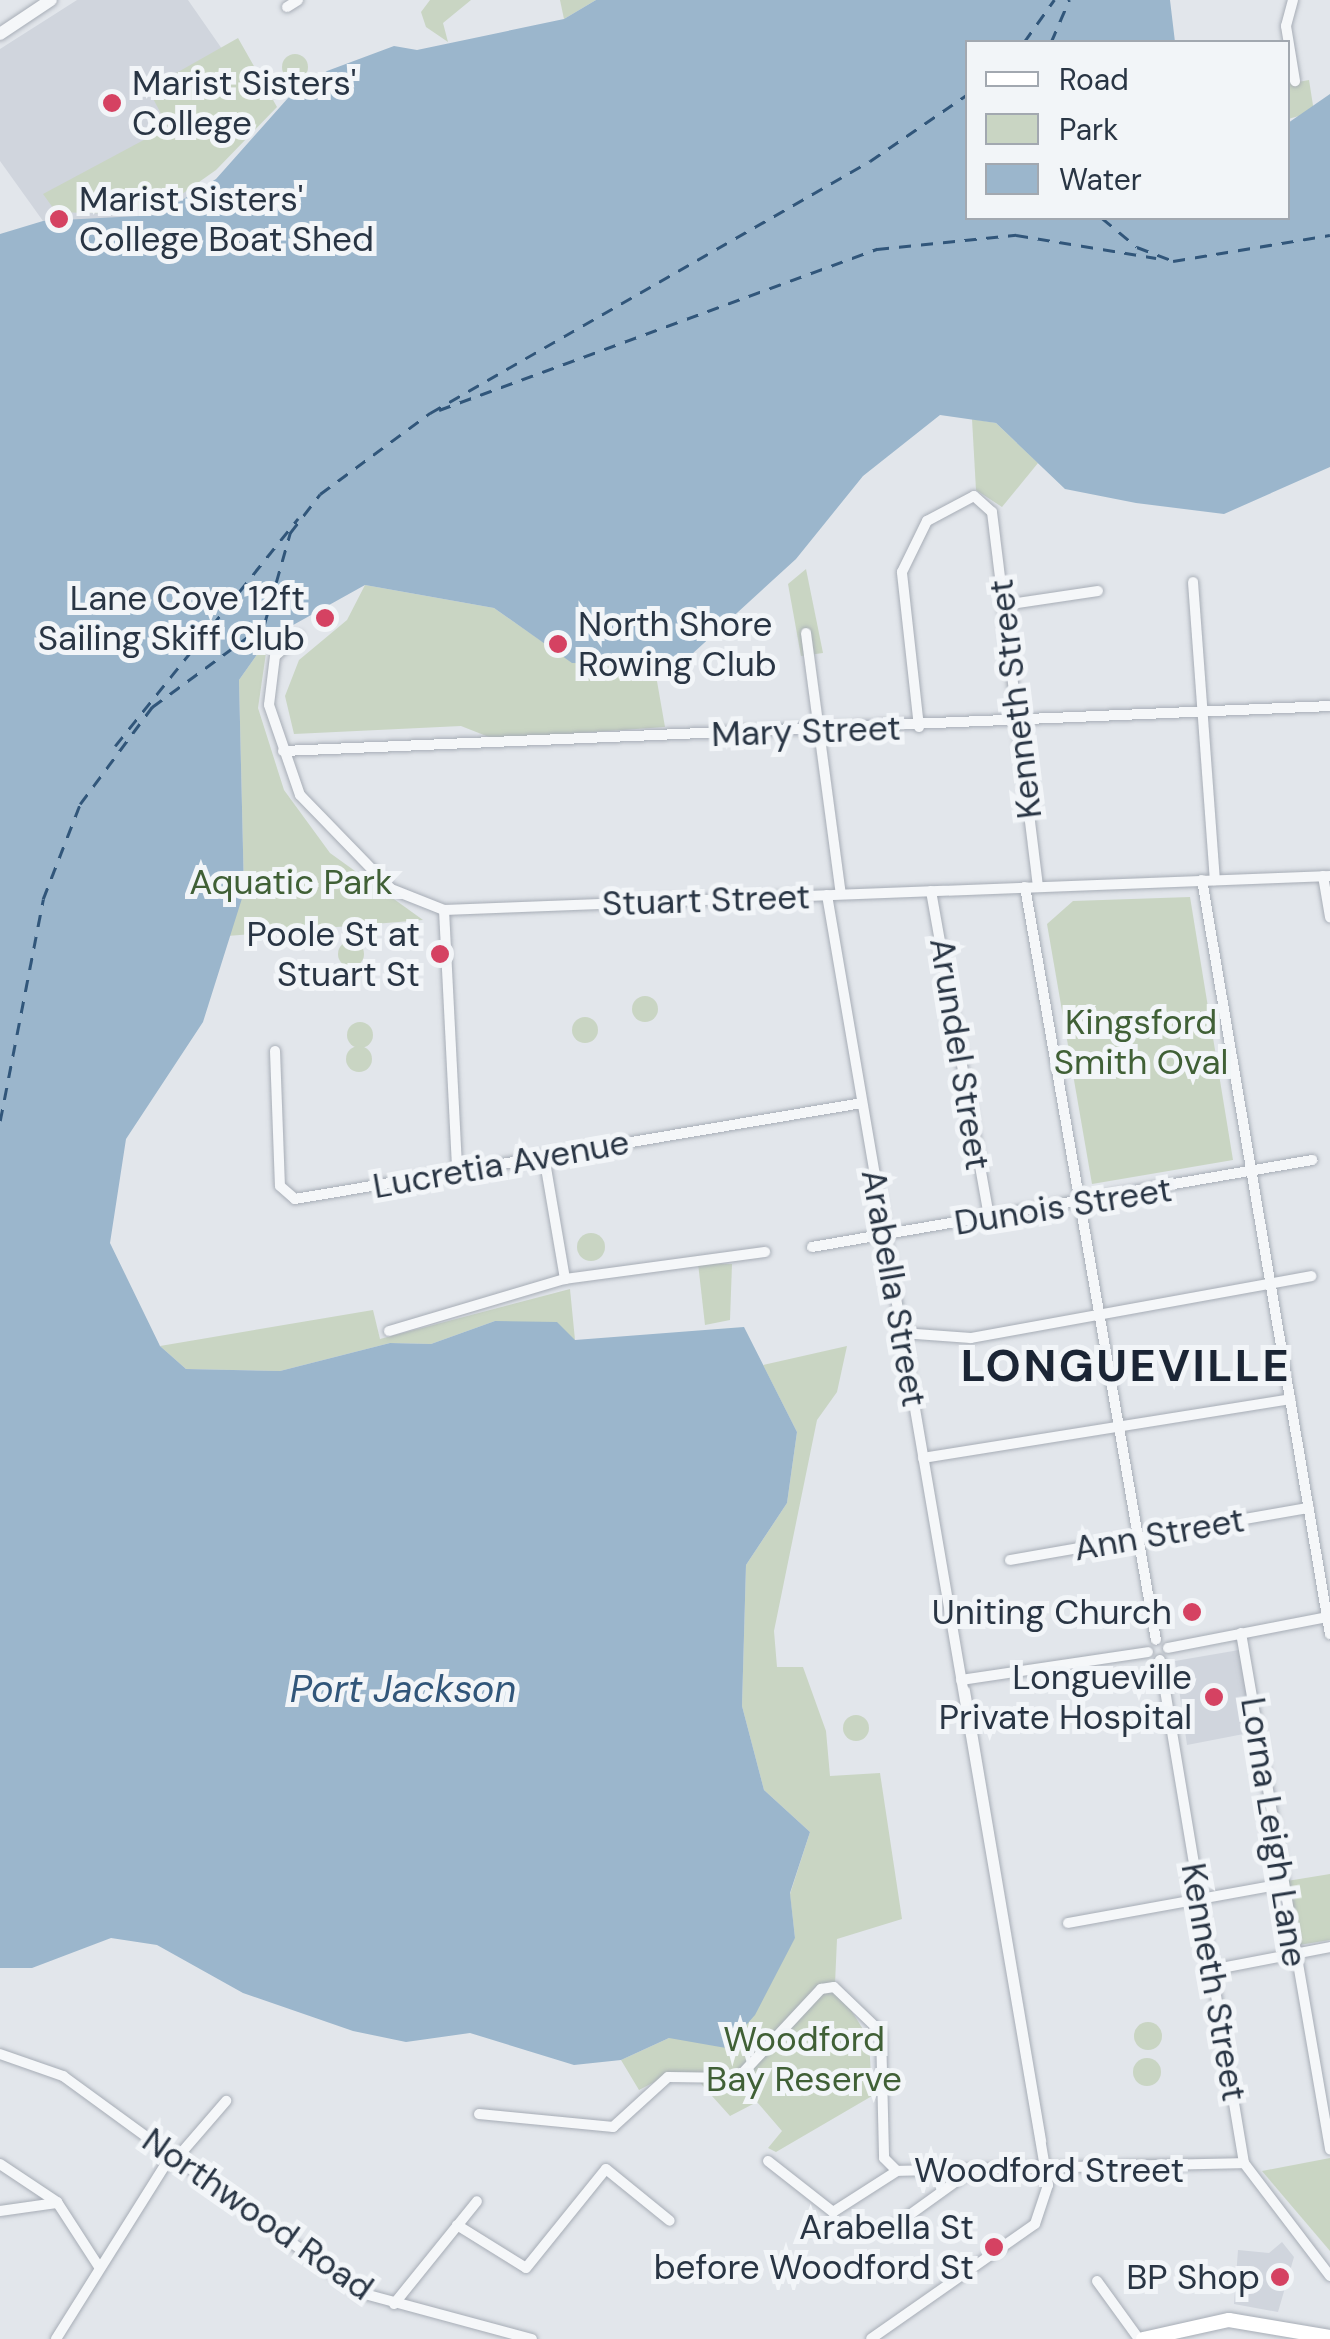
<!DOCTYPE html>
<style>
body{margin:0}
#map{position:relative;width:1330px;height:2339px;overflow:hidden;background:#e2e6eb;font-family:"DM Sans",sans-serif}
div>[style]{position:absolute}
.built>*{inset:0;background:#d0d5dd}
.green>*{inset:0;background:#c9d5c3}
.round{border-radius:50%}
.water>*{inset:0;background:#9bb6cc}
.ferry>*{height:2.5px;margin-top:-1.25px;transform-origin:0;background:repeating-linear-gradient(90deg,#31567a 0 12px,transparent 0 22px)}
.roads{filter:drop-shadow(0 0 2px #a7adb6) drop-shadow(0 0 2px #a7adb6)}
.minor>*{height:10px;margin:-5px;padding:0 5px;transform-origin:5px;border-radius:5px;background:#f5f7f9}
.tertiary>*{height:12px;margin:-6px;padding:0 6px;transform-origin:6px;border-radius:6px;background:#f5f7f9}
.secondary>*{height:14px;margin:-7px;padding:0 7px;transform-origin:7px;border-radius:7px;background:#fff}
.dots>*{width:28px;height:28px;translate:-50% -50%;box-sizing:border-box;border:5px solid #f2f5f8;border-radius:50%}
span{translate:-50% -50%;white-space:nowrap;text-align:center;line-height:1.15;-webkit-text-stroke:10px #f2f5f8;paint-order:stroke}
.poi-label{font-size:35px;color:#293544}
.left{translate:0 -50%;text-align:left}
.right{translate:-100% -50%;text-align:right}
.street-label{font-size:35px;color:#293544}
.park-label{font-size:35px;color:#406036}
.water-label{font-size:38px;color:#31567a;font-style:italic}
.district-label{font-size:45px;color:#1b2535;font-weight:700;letter-spacing:2.5px}
.legend{position:absolute;left:965px;top:40px;width:325px;height:180px;box-sizing:border-box;background:#f2f5f8;border:2px solid #a2a8b0;margin:0;padding:12px 18px;list-style:none;font-size:30px;color:#293544}
.legend li{display:flex;align-items:center;gap:20px;height:50px}
.legend b{width:50px;border:2px solid #a2a8b0}
</style>
<div id="map">
<div class="built">
<div style="clip-path:polygon(77px 0,188px 0,245px 82px,163px 155px,191px 198px,146px 219px,43px 221px,0 161px,0 49px)"></div>
<div style="clip-path:polygon(1239px 1650px,1254px 1732px,1187px 1745px,1175px 1661px)"></div>
<div style="clip-path:polygon(1282px 2242px,1294px 2257px,1278px 2312px,1234px 2304px,1238px 2250px,1269px 2253px)"></div>
</div>
<div class="green">
<div style="clip-path:polygon(430px 0,471px 0,443px 23px,448px 42px,426px 27px,421px 12px)"></div>
<div style="clip-path:polygon(560px 0,596px 0,564px 19px)"></div>
<div style="clip-path:polygon(238px 38px,277px 107px,216px 170px,175px 199px,122px 214px,56px 212px,43px 194px,168px 127px,148px 89px)"></div>
<div class="round" style="left:282px;top:54px;width:26px;height:26px"></div>
<div style="clip-path:polygon(1309px 80px,1314px 112px,1288px 119px,1288px 84px)"></div>
<div style="clip-path:polygon(972px 419px,996px 423px,1038px 463px,1002px 507px,976px 490px)"></div>
<div style="clip-path:polygon(806px 569px,823px 653px,801px 656px,788px 584px)"></div>
<div style="clip-path:polygon(365px 585px,494px 608px,573px 663px,654px 664px,665px 727px,494px 739px,461px 726px,294px 734px,285px 696px,299px 660px,347px 620px)"></div>
<div style="clip-path:polygon(268px 639px,258px 708px,284px 790px,330px 853px,423px 920px,227px 936px,244px 892px,239px 680px)"></div>
<div style="clip-path:polygon(1190px 897px,1233px 1160px,1092px 1184px,1047px 924px,1073px 901px)"></div>
<div class="round" style="left:338px;top:941px;width:26px;height:26px"></div>
<div class="round" style="left:632px;top:996px;width:26px;height:26px"></div>
<div class="round" style="left:572px;top:1017px;width:26px;height:26px"></div>
<div class="round" style="left:347px;top:1022px;width:26px;height:26px"></div>
<div class="round" style="left:346px;top:1046px;width:26px;height:26px"></div>
<div class="round" style="left:577px;top:1233px;width:28px;height:28px"></div>
<div style="clip-path:polygon(698px 1263px,732px 1264px,730px 1320px,705px 1325px)"></div>
<div style="clip-path:polygon(570px 1289px,575px 1340px,495px 1321px,431px 1344px,390px 1343px,280px 1371px,186px 1369px,160px 1346px,373px 1310px,380px 1339px)"></div>
<div style="clip-path:polygon(847px 1346px,837px 1392px,817px 1420px,774px 1631px,777px 1667px,803px 1667px,826px 1731px,830px 1776px,880px 1773px,902px 1919px,837px 1939px,835px 1984px,869px 2039px,872px 2096px,776px 2152px,768px 2148px,782px 2131px,757px 2102px,730px 2116px,694px 2076px,668px 2075px,639px 2090px,621px 2060px,669px 2038px,795px 1938px,790px 1894px,810px 1832px,764px 1790px,742px 1706px,746px 1565px,787px 1503px,797px 1432px,763px 1365px)"></div>
<div class="round" style="left:843px;top:1715px;width:26px;height:26px"></div>
<div style="clip-path:polygon(1330px 1874px,1330px 1940px,1299px 1945px,1287px 1881px)"></div>
<div class="round" style="left:1134px;top:2022px;width:28px;height:28px"></div>
<div class="round" style="left:1133px;top:2058px;width:28px;height:28px"></div>
<div style="clip-path:polygon(1330px 2158px,1330px 2251px,1262px 2171px)"></div>
</div>
<div class="water">
<div style="clip-path:polygon(596px 0,1170px 0,1175px 42px,968px 42px,968px 218px,1288px 218px,1288px 123px,1330px 94px,1330px 467px,1224px 514px,1136px 503px,1065px 489px,996px 423px,940px 415px,863px 476px,796px 559px,680px 665px,572px 663px,494px 608px,365px 585px,268px 639px,239px 680px,244px 892px,203px 1022px,126px 1139px,110px 1243px,160px 1346px,186px 1369px,280px 1371px,390px 1343px,431px 1344px,495px 1321px,557px 1322px,575px 1340px,744px 1327px,797px 1432px,787px 1503px,746px 1565px,742px 1706px,764px 1790px,810px 1832px,790px 1893px,795px 1938px,755px 2015px,726px 2048px,669px 2038px,621px 2060px,574px 2065px,470px 2033px,406px 2042px,353px 2031px,243px 1993px,157px 1945px,111px 1938px,32px 1968px,0 1968px,0 234px,43px 221px,158px 215px,216px 179px,288px 98px,327px 71px,394px 46px,417px 50px,564px 19px)"></div>
</div>
<div class="ferry">
<div style="left:1024px;top:42px;width:52px;rotate:-54.5deg"></div>
<div style="left:1051px;top:42px;width:46px;rotate:-66.8deg"></div>
<div style="left:1102px;top:218px;width:45px;rotate:39.6deg"></div>
<div style="left:1137px;top:247px;width:39px;rotate:21deg"></div>
<div style="left:1173px;top:261px;width:159px;rotate:-9.4deg"></div>
<div style="left:439px;top:410px;width:467px;rotate:-20.2deg"></div>
<div style="left:877px;top:249px;width:140px;rotate:-5.8deg"></div>
<div style="left:1016px;top:235px;width:142px;rotate:9.3deg"></div>
<div style="left:115px;top:746px;width:292px;rotate:-51.2deg"></div>
<div style="left:0;top:1121px;width:226px;rotate:-79deg"></div>
<div style="left:43px;top:899px;width:102px;rotate:-68.7deg"></div>
<div style="left:80px;top:804px;width:121px;rotate:-53.4deg"></div>
<div style="left:152px;top:707px;width:139px;rotate:-36.2deg"></div>
<div style="left:264px;top:625px;width:96px;rotate:-74.2deg"></div>
<div style="left:290px;top:533px;width:49px;rotate:-52.4deg"></div>
<div style="left:320px;top:494px;width:137px;rotate:-36.4deg"></div>
<div style="left:430px;top:413px;width:507px;rotate:-29.8deg"></div>
<div style="left:870px;top:161px;width:119px;rotate:-34.4deg"></div>
</div>
<div class="roads">
<div class="minor">
<div style="left:1293px;top:0;width:27px;rotate:105deg"></div>
<div style="left:1286px;top:26px;width:56px;rotate:80.7deg"></div>
<div style="left:287px;top:7px;width:13px;rotate:-32deg"></div>
<div style="left:1193px;top:582px;width:299px;rotate:85.8deg"></div>
<div style="left:1004px;top:605px;width:95px;rotate:-8.5deg"></div>
<div style="left:806px;top:633px;width:263px;rotate:82.4deg"></div>
<div style="left:298px;top:636px;width:30px;rotate:139deg"></div>
<div style="left:275px;top:656px;width:49px;rotate:97deg"></div>
<div style="left:269px;top:705px;width:95px;rotate:71deg"></div>
<div style="left:300px;top:795px;width:131px;rotate:45.9deg"></div>
<div style="left:391px;top:889px;width:57px;rotate:21.6deg"></div>
<div style="left:444px;top:910px;width:887px;rotate:-2.2deg"></div>
<div style="left:919px;top:727px;width:156px;rotate:-96.3deg"></div>
<div style="left:902px;top:572px;width:57px;rotate:-63.9deg"></div>
<div style="left:927px;top:521px;width:53px;rotate:-28deg"></div>
<div style="left:974px;top:496px;width:24px;rotate:42deg"></div>
<div style="left:992px;top:512px;width:377px;rotate:83deg"></div>
<div style="left:283px;top:751px;width:1048px;rotate:-2.46deg"></div>
<div style="left:1323px;top:876px;width:42px;rotate:80.3deg"></div>
<div style="left:1202px;top:880px;width:765px;rotate:80.37deg"></div>
<div style="left:1025px;top:887px;width:764px;rotate:80.13deg"></div>
<div style="left:931px;top:891px;width:331px;rotate:79.9deg"></div>
<div style="left:827px;top:895px;width:1309px;rotate:80.28deg"></div>
<div style="left:1048px;top:2185px;width:41px;rotate:108.4deg"></div>
<div style="left:1035px;top:2224px;width:200px;rotate:145deg"></div>
<div style="left:444px;top:910px;width:261px;rotate:87.1deg"></div>
<div style="left:275px;top:1051px;width:135px;rotate:87.9deg"></div>
<div style="left:280px;top:1186px;width:20px;rotate:41deg"></div>
<div style="left:295px;top:1199px;width:575px;rotate:-9.61deg"></div>
<div style="left:544px;top:1156px;width:125px;rotate:80.3deg"></div>
<div style="left:812px;top:1247px;width:508px;rotate:-9.87deg"></div>
<div style="left:389px;top:1331px;width:184px;rotate:-16.5deg"></div>
<div style="left:565px;top:1279px;width:202px;rotate:-7.7deg"></div>
<div style="left:902px;top:1333px;width:69px;rotate:4.1deg"></div>
<div style="left:971px;top:1338px;width:346px;rotate:-10.3deg"></div>
<div style="left:923px;top:1458px;width:372px;rotate:-9.1deg"></div>
<div style="left:1010px;top:1560px;width:303px;rotate:-9.9deg"></div>
<div style="left:1241px;top:1633px;width:524px;rotate:80.21deg"></div>
<div style="left:1168px;top:1648px;width:162px;rotate:-11deg"></div>
<div style="left:1160px;top:1660px;width:510px;rotate:80.52deg"></div>
<div style="left:1244px;top:2163px;width:142px;rotate:52.7deg"></div>
<div style="left:961px;top:1680px;width:189px;rotate:-8.5deg"></div>
<div style="left:965px;top:1691px;width:456px;rotate:80.4deg"></div>
<div style="left:1068px;top:1923px;width:218px;rotate:-10.3deg"></div>
<div style="left:1211px;top:1970px;width:121px;rotate:-10.9deg"></div>
<div style="left:0;top:2054px;width:67px;rotate:19.2deg"></div>
<div style="left:63px;top:2076px;width:369px;rotate:36.1deg"></div>
<div style="left:361px;top:2293px;width:177px;rotate:15.1deg"></div>
<div style="left:479px;top:2114px;width:135px;rotate:5.5deg"></div>
<div style="left:613px;top:2127px;width:74px;rotate:-42.3deg"></div>
<div style="left:668px;top:2077px;width:70px;rotate:0.8deg"></div>
<div style="left:738px;top:2078px;width:122px;rotate:-47deg"></div>
<div style="left:821px;top:1989px;width:13px;rotate:-9deg"></div>
<div style="left:834px;top:1987px;width:65px;rotate:43.8deg"></div>
<div style="left:881px;top:2032px;width:126px;rotate:88.6deg"></div>
<div style="left:884px;top:2158px;width:18px;rotate:45deg"></div>
<div style="left:897px;top:2171px;width:347px;rotate:-1.3deg"></div>
<div style="left:176px;top:2159px;width:77px;rotate:-49.2deg"></div>
<div style="left:768px;top:2161px;width:83px;rotate:38.1deg"></div>
<div style="left:833px;top:2212px;width:76px;rotate:-32.6deg"></div>
<div style="left:0;top:2164px;width:69px;rotate:33.7deg"></div>
<div style="left:57px;top:2202px;width:77px;rotate:57.1deg"></div>
<div style="left:0;top:2211px;width:57px;rotate:-8.1deg"></div>
<div style="left:457px;top:2225px;width:81px;rotate:31.9deg"></div>
<div style="left:526px;top:2268px;width:127px;rotate:-51.1deg"></div>
<div style="left:606px;top:2169px;width:82px;rotate:39.1deg"></div>
<div style="left:890px;top:2229px;width:101px;rotate:-35.7deg"></div>
<div style="left:1097px;top:2281px;width:72px;rotate:54.1deg"></div>
<div style="left:394px;top:2304px;width:132px;rotate:-51.1deg"></div>
<div style="left:56px;top:2339px;width:216px;rotate:-57.9deg"></div>
</div>
<div class="tertiary">
<div style="left:0;top:34px;width:61px;rotate:-33.7deg"></div>
</div>
<div class="secondary">
<div style="left:1143px;top:2339px;width:88px;rotate:-12.5deg"></div>
<div style="left:1229px;top:2320px;width:102px;rotate:9.6deg"></div>
</div>
</div>
<div class="dots">
<div style="left:112px;top:103px;background:#d54262"></div>
<div style="left:59px;top:219px;background:#d54262"></div>
<div style="left:325px;top:618px;background:#d54262"></div>
<div style="left:558px;top:644px;background:#d54262"></div>
<div style="left:440px;top:954px;background:#d54262"></div>
<div style="left:1192px;top:1612px;background:#d54262"></div>
<div style="left:1214px;top:1697px;background:#d54262"></div>
<div style="left:994px;top:2247px;background:#d54262"></div>
<div style="left:1280px;top:2277px;background:#d54262"></div>
</div>
<div class="poi-label">
<span class="left" style="left:132px;top:103px">Marist Sisters'<br>College</span>
<span class="left" style="left:79px;top:219px">Marist Sisters'<br>College Boat Shed</span>
<span class="right" style="left:305px;top:618px">Lane Cove 12ft<br>Sailing Skiff Club</span>
<span class="left" style="left:578px;top:644px">North Shore<br>Rowing Club</span>
<span class="right" style="left:420px;top:954px">Poole St at<br>Stuart St</span>
<span class="right" style="left:1172px;top:1612px">Uniting Church</span>
<span class="right" style="left:1192px;top:1697px">Longueville<br>Private Hospital</span>
<span class="right" style="left:974px;top:2247px">Arabella St<br>before Woodford St</span>
<span class="right" style="left:1260px;top:2277px">BP Shop</span>
</div>
<div class="street-label">
<span style="left:1015px;top:699px;rotate:-97deg">Kenneth Street</span>
<span style="left:806px;top:731px;rotate:-2deg">Mary Street</span>
<span style="left:706px;top:900px;rotate:-2deg">Stuart Street</span>
<span style="left:960px;top:1054px;rotate:81deg">Arundel Street</span>
<span style="left:501px;top:1164px;rotate:-10deg">Lucretia Avenue</span>
<span style="left:1063px;top:1206px;rotate:-9deg">Dunois Street</span>
<span style="left:894px;top:1288px;rotate:80deg">Arabella Street</span>
<span style="left:1159px;top:1534px;rotate:-10deg">Ann Street</span>
<span style="left:1274px;top:1832px;rotate:81deg">Lorna Leigh Lane</span>
<span style="left:1214px;top:1982px;rotate:80deg">Kenneth Street</span>
<span style="left:1049px;top:2170px">Woodford Street</span>
<span style="left:258px;top:2214px;rotate:35deg">Northwood Road</span>
</div>
<div class="park-label">
<span style="left:291px;top:882px">Aquatic Park</span>
<span style="left:1141px;top:1042px">Kingsford<br>Smith Oval</span>
<span style="left:804px;top:2059px">Woodford<br>Bay Reserve</span>
</div>
<div class="water-label">
<span style="left:403px;top:1690px">Port Jackson</span>
</div>
<div class="district-label">
<span style="left:1126px;top:1366px">LONGUEVILLE</span>
</div>
<ul class="legend">
<li><b style="height:12px;background:#fff"></b>Road</li>
<li><b style="height:28px;background:#c9d5c3"></b>Park</li>
<li><b style="height:28px;background:#9bb6cc"></b>Water</li>
</ul>
</div>
